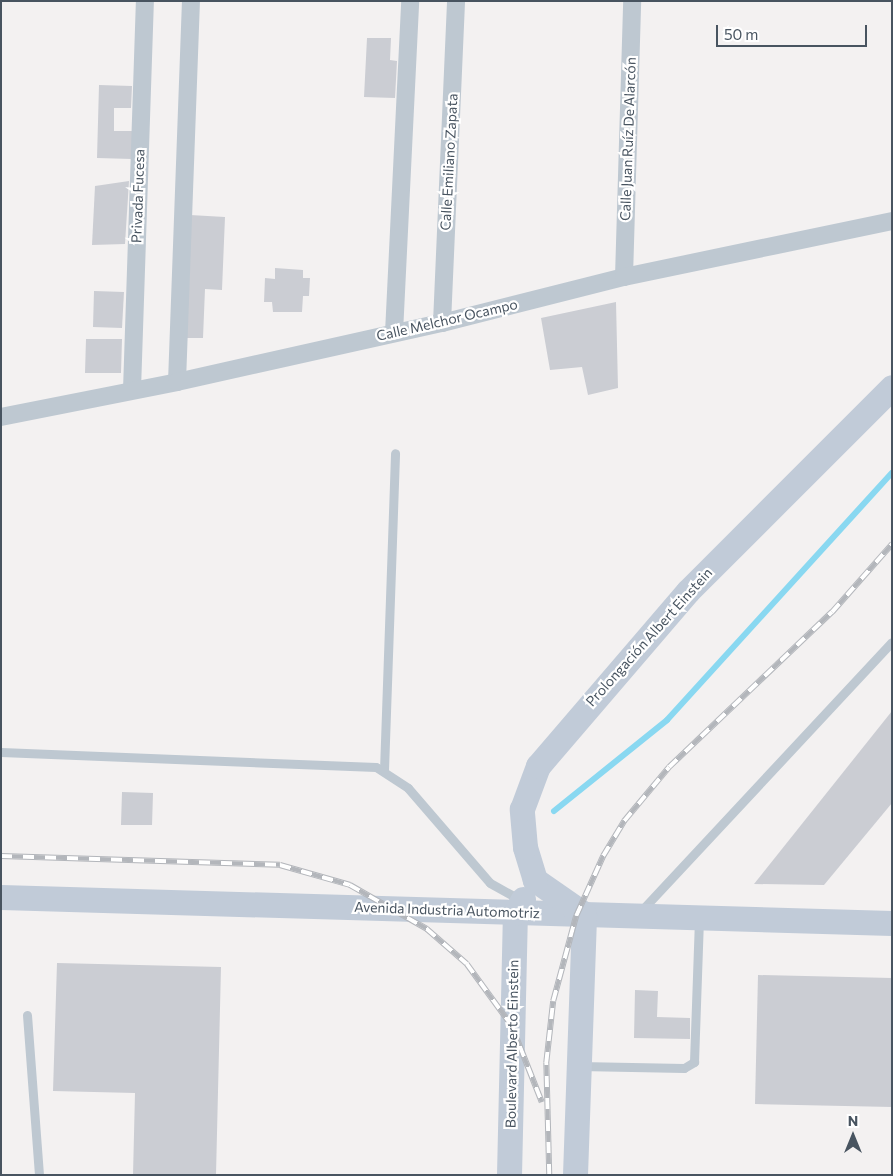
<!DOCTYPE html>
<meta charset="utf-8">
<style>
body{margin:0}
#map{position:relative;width:893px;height:1176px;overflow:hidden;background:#f3f1f1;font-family:Commissioner,sans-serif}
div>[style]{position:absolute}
.stream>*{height:6px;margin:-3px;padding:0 3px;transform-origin:3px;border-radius:3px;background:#89d8f1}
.building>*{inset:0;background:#cbcdd3}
.lane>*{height:9px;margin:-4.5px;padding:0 4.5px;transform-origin:4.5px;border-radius:4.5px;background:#bec8d1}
.street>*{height:18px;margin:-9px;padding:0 9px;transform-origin:9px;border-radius:9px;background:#bec8d1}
.secondary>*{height:25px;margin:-12.5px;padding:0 12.5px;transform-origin:12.5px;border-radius:12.5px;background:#c1cbd8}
.rail>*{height:5.5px;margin-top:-2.75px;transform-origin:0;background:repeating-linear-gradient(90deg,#fff 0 11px,#b3b6bb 0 22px);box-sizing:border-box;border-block:1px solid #b3b6bb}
span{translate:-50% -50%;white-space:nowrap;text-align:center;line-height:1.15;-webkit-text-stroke:4.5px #fff;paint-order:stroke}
.street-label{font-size:14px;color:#485460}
.frame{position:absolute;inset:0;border:2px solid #485460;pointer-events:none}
.north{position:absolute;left:828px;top:1111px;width:50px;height:50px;-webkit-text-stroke:4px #fff;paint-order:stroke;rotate:0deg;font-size:14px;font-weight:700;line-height:20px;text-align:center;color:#485460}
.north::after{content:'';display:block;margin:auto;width:18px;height:22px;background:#485460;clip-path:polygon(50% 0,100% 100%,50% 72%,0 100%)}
.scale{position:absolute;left:716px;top:25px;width:151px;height:22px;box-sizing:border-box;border:2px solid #485460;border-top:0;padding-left:6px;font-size:15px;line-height:18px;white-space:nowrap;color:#485460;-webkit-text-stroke:4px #fff;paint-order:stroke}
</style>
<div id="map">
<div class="stream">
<div style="left:554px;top:811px;width:145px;rotate:-38.8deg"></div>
<div style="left:667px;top:720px;width:334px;rotate:-47.7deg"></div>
</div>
<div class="building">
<div style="clip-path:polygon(367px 38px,391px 38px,390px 60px,397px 61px,395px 98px,364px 97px)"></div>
<div style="clip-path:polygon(99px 85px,132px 86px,131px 108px,114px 108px,114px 131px,132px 131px,132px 159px,97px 158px)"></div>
<div style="clip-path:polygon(129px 181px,125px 244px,92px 245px,95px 186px)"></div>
<div style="clip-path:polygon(190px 215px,225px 217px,222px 290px,205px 289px,203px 338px,186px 338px)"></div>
<div style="clip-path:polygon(275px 268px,303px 270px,303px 278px,310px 278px,309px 296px,303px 296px,302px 312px,273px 312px,272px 302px,264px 302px,265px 278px,275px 279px)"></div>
<div style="clip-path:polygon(94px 291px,124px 292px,122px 328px,93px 327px)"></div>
<div style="clip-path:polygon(616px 302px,618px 388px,588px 395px,582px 367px,550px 370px,541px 318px)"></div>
<div style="clip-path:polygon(86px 339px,122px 339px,121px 373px,85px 373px)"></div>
<div style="clip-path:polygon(892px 711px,892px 803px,824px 885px,754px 884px)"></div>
<div style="clip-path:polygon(122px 792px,153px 793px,152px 825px,121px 825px)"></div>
<div style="clip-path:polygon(57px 963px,221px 967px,216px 1175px,133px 1175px,135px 1093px,53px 1091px)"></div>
<div style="clip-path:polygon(758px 975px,892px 978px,892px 1107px,755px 1104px)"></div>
<div style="clip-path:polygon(635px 990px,658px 991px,657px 1017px,690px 1018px,690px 1039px,634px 1038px)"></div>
</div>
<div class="lane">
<div style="left:1px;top:752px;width:375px;rotate:2.3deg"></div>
<div style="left:376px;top:767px;width:38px;rotate:33deg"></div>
<div style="left:408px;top:788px;width:125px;rotate:49.2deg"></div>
<div style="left:490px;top:883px;width:35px;rotate:29deg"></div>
<div style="left:384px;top:770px;width:317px;rotate:-88deg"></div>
<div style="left:640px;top:912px;width:369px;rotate:-47deg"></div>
<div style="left:27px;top:1015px;width:160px;rotate:85.7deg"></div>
<div style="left:579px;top:1066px;width:105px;rotate:1.1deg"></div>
<div style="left:684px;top:1068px;width:12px;rotate:-31deg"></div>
<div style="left:694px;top:1062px;width:142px;rotate:-88deg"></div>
</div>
<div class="street">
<div style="left:624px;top:277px;width:276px;rotate:-88.3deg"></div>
<div style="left:442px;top:323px;width:322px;rotate:-87.5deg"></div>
<div style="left:394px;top:333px;width:332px;rotate:-87.2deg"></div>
<div style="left:177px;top:382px;width:381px;rotate:-87.9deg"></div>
<div style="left:132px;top:390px;width:389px;rotate:-88.1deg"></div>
<div style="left:1px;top:417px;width:179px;rotate:-11.2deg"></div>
<div style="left:177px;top:382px;width:271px;rotate:-12.6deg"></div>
<div style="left:442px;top:323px;width:188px;rotate:-14.2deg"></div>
<div style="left:624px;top:277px;width:274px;rotate:-11.8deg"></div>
</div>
<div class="secondary">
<div style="left:1px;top:897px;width:891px;rotate:1.67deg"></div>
<div style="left:584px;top:914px;width:60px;rotate:-145.2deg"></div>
<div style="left:535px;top:880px;width:34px;rotate:-107deg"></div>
<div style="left:525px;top:847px;width:38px;rotate:-95deg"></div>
<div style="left:522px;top:809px;width:46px;rotate:-69.6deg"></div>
<div style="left:538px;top:766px;width:230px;rotate:-49.4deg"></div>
<div style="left:688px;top:591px;width:288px;rotate:-45deg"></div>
<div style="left:509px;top:1175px;width:262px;rotate:-88.7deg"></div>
<div style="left:515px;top:913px;width:16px;rotate:-60deg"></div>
<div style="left:575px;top:1175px;width:261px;rotate:-88deg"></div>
</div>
<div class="rail">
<div style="left:1px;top:856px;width:279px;rotate:1.8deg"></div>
<div style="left:280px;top:865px;width:73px;rotate:15.9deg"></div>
<div style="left:350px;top:885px;width:89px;rotate:29.7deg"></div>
<div style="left:427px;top:929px;width:53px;rotate:41.2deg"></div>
<div style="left:467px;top:964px;width:77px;rotate:54deg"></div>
<div style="left:512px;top:1026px;width:82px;rotate:68.5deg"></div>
<div style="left:549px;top:1175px;width:112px;rotate:-91.5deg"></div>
<div style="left:546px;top:1063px;width:62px;rotate:-83.6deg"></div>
<div style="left:553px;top:1001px;width:88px;rotate:-74.9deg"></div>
<div style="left:576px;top:916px;width:66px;rotate:-65.8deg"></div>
<div style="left:603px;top:856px;width:41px;rotate:-59deg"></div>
<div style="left:624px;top:821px;width:70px;rotate:-50.2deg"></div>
<div style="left:669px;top:767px;width:225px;rotate:-43.6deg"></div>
<div style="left:832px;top:612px;width:91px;rotate:-48.6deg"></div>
</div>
<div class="street-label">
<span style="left:628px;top:139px;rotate:-88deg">Calle Juan Ruíz De Alarcón</span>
<span style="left:449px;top:162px;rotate:-87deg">Calle Emiliano Zapata</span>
<span style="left:138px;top:196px;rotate:-88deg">Privada Fucesa</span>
<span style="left:447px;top:320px;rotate:-13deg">Calle Melchor Ocampo</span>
<span style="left:649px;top:637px;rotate:-48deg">Prolongación Albert Einstein</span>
<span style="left:447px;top:910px;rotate:2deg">Avenida Industria Automotriz</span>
<span style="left:512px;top:1044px;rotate:-89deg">Boulevard Alberto Einstein</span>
</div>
<div class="frame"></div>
<div class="north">N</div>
<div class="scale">50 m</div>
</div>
